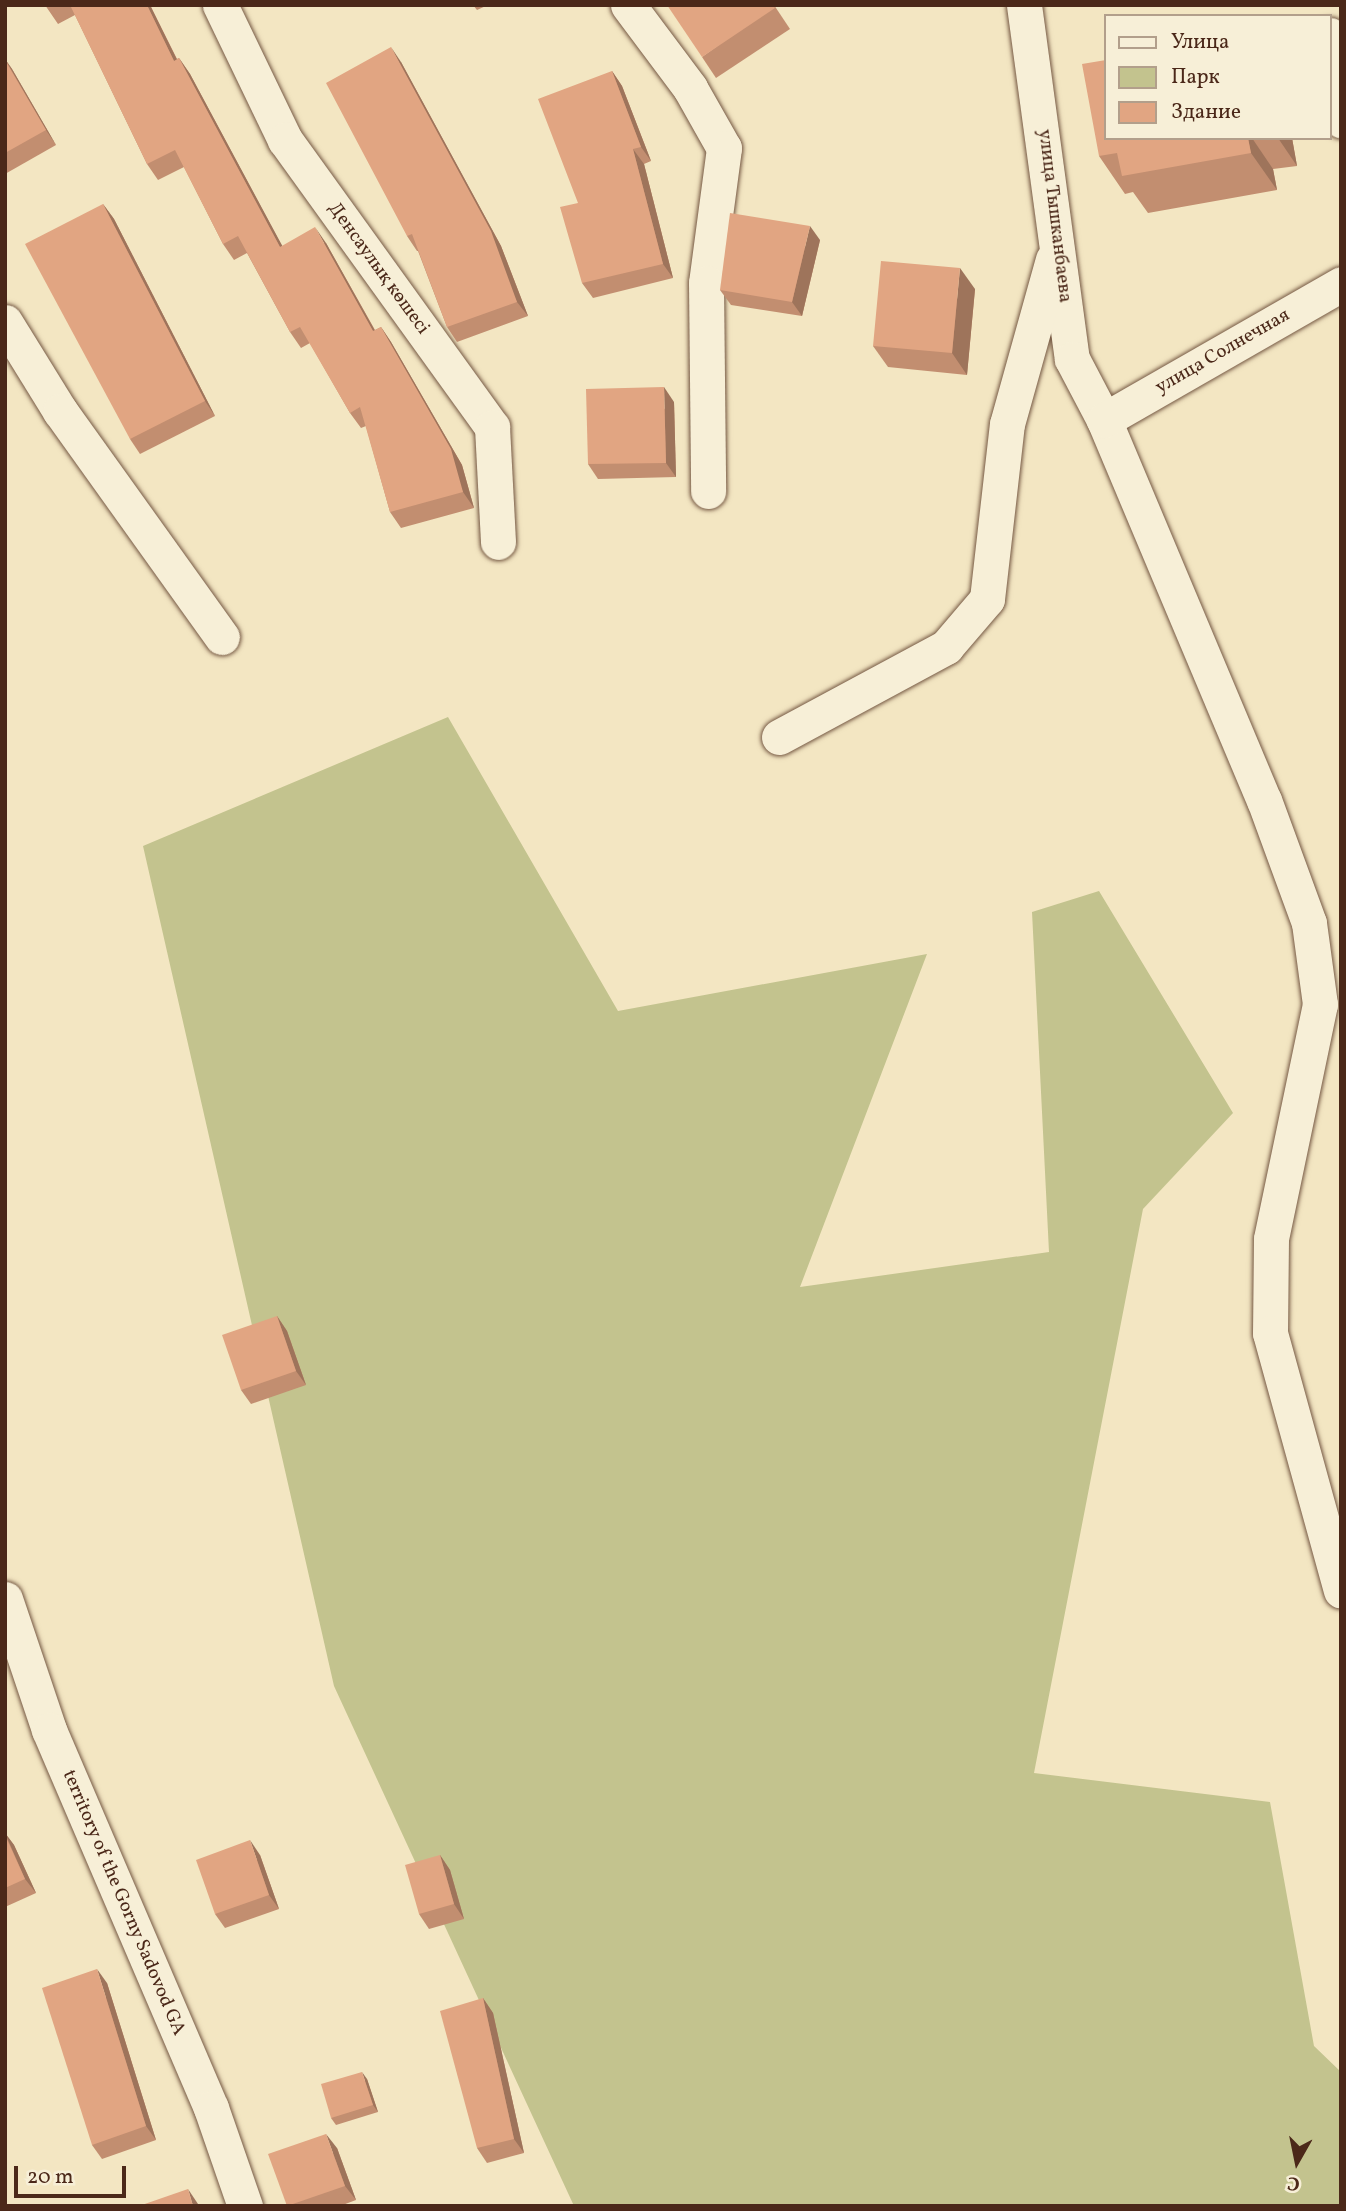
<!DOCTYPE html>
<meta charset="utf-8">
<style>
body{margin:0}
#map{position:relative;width:1346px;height:2211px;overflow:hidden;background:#f3e6c2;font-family:Vollkorn,serif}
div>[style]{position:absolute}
.green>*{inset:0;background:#c3c38e}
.roads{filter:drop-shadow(0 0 2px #755843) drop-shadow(0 0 2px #755843)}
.street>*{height:35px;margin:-17.5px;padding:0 17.5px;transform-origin:17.5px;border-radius:17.5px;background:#f7efd7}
.wall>*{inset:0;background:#c28e70}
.shaded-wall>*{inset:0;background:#9e745b}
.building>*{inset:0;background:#e1a582}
span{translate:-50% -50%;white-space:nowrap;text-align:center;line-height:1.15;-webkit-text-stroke:5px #f7efd7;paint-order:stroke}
.street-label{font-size:19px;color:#4b2819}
.frame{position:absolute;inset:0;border:7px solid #4b2819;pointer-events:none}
.legend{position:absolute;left:1104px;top:14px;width:228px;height:126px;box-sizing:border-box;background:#f7efd7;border:2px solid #b29f8b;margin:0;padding:9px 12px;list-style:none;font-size:21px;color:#4b2819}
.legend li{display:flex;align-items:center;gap:14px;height:35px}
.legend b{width:35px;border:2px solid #b29f8b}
.north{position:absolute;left:1262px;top:2127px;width:70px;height:70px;-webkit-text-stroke:5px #f7efd7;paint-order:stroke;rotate:189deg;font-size:19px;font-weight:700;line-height:28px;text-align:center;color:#4b2819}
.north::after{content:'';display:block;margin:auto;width:24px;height:32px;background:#4b2819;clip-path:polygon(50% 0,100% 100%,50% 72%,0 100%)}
.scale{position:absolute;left:14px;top:2166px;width:112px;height:32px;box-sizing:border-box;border:4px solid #4b2819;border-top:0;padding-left:9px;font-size:21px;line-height:24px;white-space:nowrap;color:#4b2819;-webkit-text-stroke:5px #f7efd7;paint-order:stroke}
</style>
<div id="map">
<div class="green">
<div style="clip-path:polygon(448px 717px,618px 1011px,927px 954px,800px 1287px,1049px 1252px,1032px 912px,1099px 891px,1233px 1113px,1143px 1209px,1034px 1773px,1270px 1802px,1314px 2046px,1341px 2072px,1341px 2206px,574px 2206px,334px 1686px,143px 846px)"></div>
</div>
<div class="roads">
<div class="street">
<div style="left:220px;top:5px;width:150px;rotate:64.3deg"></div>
<div style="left:285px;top:140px;width:354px;rotate:54.2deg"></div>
<div style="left:492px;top:427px;width:115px;rotate:87deg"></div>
<div style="left:628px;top:5px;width:104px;rotate:53.2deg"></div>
<div style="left:690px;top:88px;width:69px;rotate:60.5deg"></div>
<div style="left:724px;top:148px;width:136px;rotate:97.6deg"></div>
<div style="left:706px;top:283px;width:208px;rotate:89.4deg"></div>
<div style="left:1024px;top:5px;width:357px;rotate:82.3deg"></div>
<div style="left:1072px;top:359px;width:69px;rotate:62.3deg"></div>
<div style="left:1104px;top:420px;width:412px;rotate:67.2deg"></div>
<div style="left:1264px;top:800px;width:131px;rotate:69.9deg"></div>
<div style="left:1309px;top:923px;width:82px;rotate:82.3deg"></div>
<div style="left:1320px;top:1004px;width:240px;rotate:101.8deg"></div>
<div style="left:1271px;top:1239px;width:94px;rotate:90.6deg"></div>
<div style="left:1270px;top:1333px;width:267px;rotate:74.6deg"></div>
<div style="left:1330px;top:35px;width:86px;rotate:82.6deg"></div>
<div style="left:5px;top:322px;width:105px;rotate:58.3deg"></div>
<div style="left:60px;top:411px;width:278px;rotate:54.4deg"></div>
<div style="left:1104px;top:420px;width:273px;rotate:-29.8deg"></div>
<div style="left:779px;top:737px;width:190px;rotate:-28.3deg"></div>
<div style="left:946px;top:647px;width:63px;rotate:-49.5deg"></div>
<div style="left:987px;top:599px;width:176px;rotate:-83.5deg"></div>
<div style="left:1007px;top:424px;width:171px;rotate:-74.4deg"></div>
<div style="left:5px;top:1599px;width:138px;rotate:71.4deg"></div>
<div style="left:49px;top:1730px;width:411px;rotate:66.8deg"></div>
<div style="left:211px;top:2108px;width:104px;rotate:70.9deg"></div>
</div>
</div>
<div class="wall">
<div style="clip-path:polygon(45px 5px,150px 5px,177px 59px,179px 58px,190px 74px,282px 246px,326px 243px,375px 330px,381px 327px,391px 342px,462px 465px,474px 508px,401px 528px,390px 512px,366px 426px,361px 428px,350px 413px,310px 343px,301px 348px,290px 332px,247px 253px,234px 260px,223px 244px,184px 167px,158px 180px,147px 164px,75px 15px,58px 24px)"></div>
<div style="clip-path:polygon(473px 5px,488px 5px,477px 10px)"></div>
<div style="clip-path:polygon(774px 5px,790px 29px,716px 78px,702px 57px)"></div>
<div style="clip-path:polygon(5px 59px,12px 69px,56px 145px,5px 174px)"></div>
<div style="clip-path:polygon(401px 62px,501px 246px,528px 316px,457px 342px,447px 327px,418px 251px,417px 251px,407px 236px)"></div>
<div style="clip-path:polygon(612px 71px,622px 86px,651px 161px,644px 164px,673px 278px,593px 298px,582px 283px,578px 203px)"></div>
<div style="clip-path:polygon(1106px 138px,1292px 138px,1297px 166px,1273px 169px,1277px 190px,1148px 213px,1133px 192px,1125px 194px,1099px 156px)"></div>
<div style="clip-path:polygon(103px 204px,114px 219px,215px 416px,140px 454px,130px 439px)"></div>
<div style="clip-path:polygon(820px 240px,802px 316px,731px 305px,720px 290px)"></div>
<div style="clip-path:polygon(975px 289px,967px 375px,888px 367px,873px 346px)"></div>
<div style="clip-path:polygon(674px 402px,676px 477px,598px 479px,588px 464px)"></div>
<div style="clip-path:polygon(277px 1316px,287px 1331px,306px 1385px,251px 1404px,241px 1390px)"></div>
<div style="clip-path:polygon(5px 1833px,14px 1845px,36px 1893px,5px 1907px)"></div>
<div style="clip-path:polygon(260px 1855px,279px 1909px,225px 1928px,215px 1914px)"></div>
<div style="clip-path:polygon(440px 1855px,450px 1870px,464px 1919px,429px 1929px,419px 1914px)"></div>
<div style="clip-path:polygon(107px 1983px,156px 2140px,102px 2159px,92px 2145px)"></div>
<div style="clip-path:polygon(483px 1998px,493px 2013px,524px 2153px,487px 2163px,477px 2148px)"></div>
<div style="clip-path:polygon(367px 2079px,378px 2112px,336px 2125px,331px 2118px)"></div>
<div style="clip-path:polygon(337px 2148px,356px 2200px,340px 2206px,287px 2206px)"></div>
</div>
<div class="shaded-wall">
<div style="clip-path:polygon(147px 5px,150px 5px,185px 76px,174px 61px)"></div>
<div style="clip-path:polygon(391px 47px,401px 62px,501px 246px,528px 316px,517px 302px)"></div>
<div style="clip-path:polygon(179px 58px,190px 74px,291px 262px,280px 247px)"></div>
<div style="clip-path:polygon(5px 59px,12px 69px,56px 145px,46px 130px)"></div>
<div style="clip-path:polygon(612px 71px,622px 86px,651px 161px,641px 147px)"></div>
<div style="clip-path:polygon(1248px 138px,1252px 138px,1273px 169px,1277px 190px,1251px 153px)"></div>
<div style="clip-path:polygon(1278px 138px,1292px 138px,1297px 166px)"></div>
<div style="clip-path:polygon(633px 149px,644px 164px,673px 278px,663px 264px)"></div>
<div style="clip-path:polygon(103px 204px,114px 219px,215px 416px,205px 401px)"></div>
<div style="clip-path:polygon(810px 226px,820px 240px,802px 316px,792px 302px)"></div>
<div style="clip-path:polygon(315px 227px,326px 243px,384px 347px,373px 331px)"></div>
<div style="clip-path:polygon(960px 268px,975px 289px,967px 375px,952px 353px)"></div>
<div style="clip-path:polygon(381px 327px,391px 342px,462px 465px,474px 508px,463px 492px)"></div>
<div style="clip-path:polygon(664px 387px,674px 402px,676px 477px,666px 463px)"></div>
<div style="clip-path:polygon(277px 1316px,287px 1331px,306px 1385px,296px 1371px)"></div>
<div style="clip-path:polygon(5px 1833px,14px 1845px,36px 1893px,25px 1879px)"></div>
<div style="clip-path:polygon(250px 1840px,260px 1855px,279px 1909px,269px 1895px)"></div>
<div style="clip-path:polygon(440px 1855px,450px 1870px,464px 1919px,454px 1904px)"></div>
<div style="clip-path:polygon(97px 1969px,107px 1983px,156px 2140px,146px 2126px)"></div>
<div style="clip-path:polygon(483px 1998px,493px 2013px,524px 2153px,514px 2139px)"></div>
<div style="clip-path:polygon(362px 2072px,367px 2079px,378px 2112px,373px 2105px)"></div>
<div style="clip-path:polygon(326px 2134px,337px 2148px,356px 2200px,345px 2186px)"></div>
<div style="clip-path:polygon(188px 2189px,198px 2204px,199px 2206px,193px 2206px)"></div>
</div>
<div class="building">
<div style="clip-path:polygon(70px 5px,147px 5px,174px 61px,179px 58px,280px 247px,315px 227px,373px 331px,381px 327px,451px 449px,463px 492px,390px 512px,360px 407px,350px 413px,300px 327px,290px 332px,238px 236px,223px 244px,175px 150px,147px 164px)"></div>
<div style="clip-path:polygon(667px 5px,773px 5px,775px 8px,702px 57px)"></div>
<div style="clip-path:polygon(391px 47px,491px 231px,517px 302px,447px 327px,412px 234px,407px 236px,326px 83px)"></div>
<div style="clip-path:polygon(5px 60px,46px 130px,5px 153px)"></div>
<div style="clip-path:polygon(1106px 60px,1106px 138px,1248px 138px,1251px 153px,1122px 176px,1117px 153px,1099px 156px,1082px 64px)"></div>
<div style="clip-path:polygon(612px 71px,641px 147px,633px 149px,663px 264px,582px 283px,560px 207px,578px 203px,538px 99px)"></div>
<div style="clip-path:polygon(103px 204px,205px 401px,130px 439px,25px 244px)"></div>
<div style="clip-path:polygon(730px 213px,810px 226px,792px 302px,720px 290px)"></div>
<div style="clip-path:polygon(881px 261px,960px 268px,952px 353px,873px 346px)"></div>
<div style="clip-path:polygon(664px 387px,666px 463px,588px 464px,586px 389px)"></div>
<div style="clip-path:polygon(277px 1316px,296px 1371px,241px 1390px,222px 1335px)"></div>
<div style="clip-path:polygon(5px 1835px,25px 1879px,5px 1888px)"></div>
<div style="clip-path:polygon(250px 1840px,269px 1895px,215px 1914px,196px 1860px)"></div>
<div style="clip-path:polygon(440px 1855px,454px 1904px,419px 1914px,405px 1865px)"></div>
<div style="clip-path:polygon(97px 1969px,146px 2126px,92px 2145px,42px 1988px)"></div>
<div style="clip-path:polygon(483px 1998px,514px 2139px,477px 2148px,440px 2011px)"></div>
<div style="clip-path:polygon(362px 2072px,373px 2105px,331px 2118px,321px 2084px)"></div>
<div style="clip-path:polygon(326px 2134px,345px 2186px,287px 2206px,268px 2154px)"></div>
<div style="clip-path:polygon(188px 2189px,193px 2206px,139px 2206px)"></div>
</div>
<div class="street-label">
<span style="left:1054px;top:216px;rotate:83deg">улица Тышканбаева</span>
<span style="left:378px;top:269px;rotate:54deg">Денсаулық көшесі</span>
<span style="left:1223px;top:352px;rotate:-30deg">улица Солнечная</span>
<span style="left:123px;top:1903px;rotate:67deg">territory of the Gorny Sadovod GA</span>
</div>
<div class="frame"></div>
<ul class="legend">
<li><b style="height:9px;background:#f7efd7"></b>Улица</li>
<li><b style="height:19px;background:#c3c38e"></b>Парк</li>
<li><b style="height:19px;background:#e1a582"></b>Здание</li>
</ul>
<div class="north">С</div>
<div class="scale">20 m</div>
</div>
